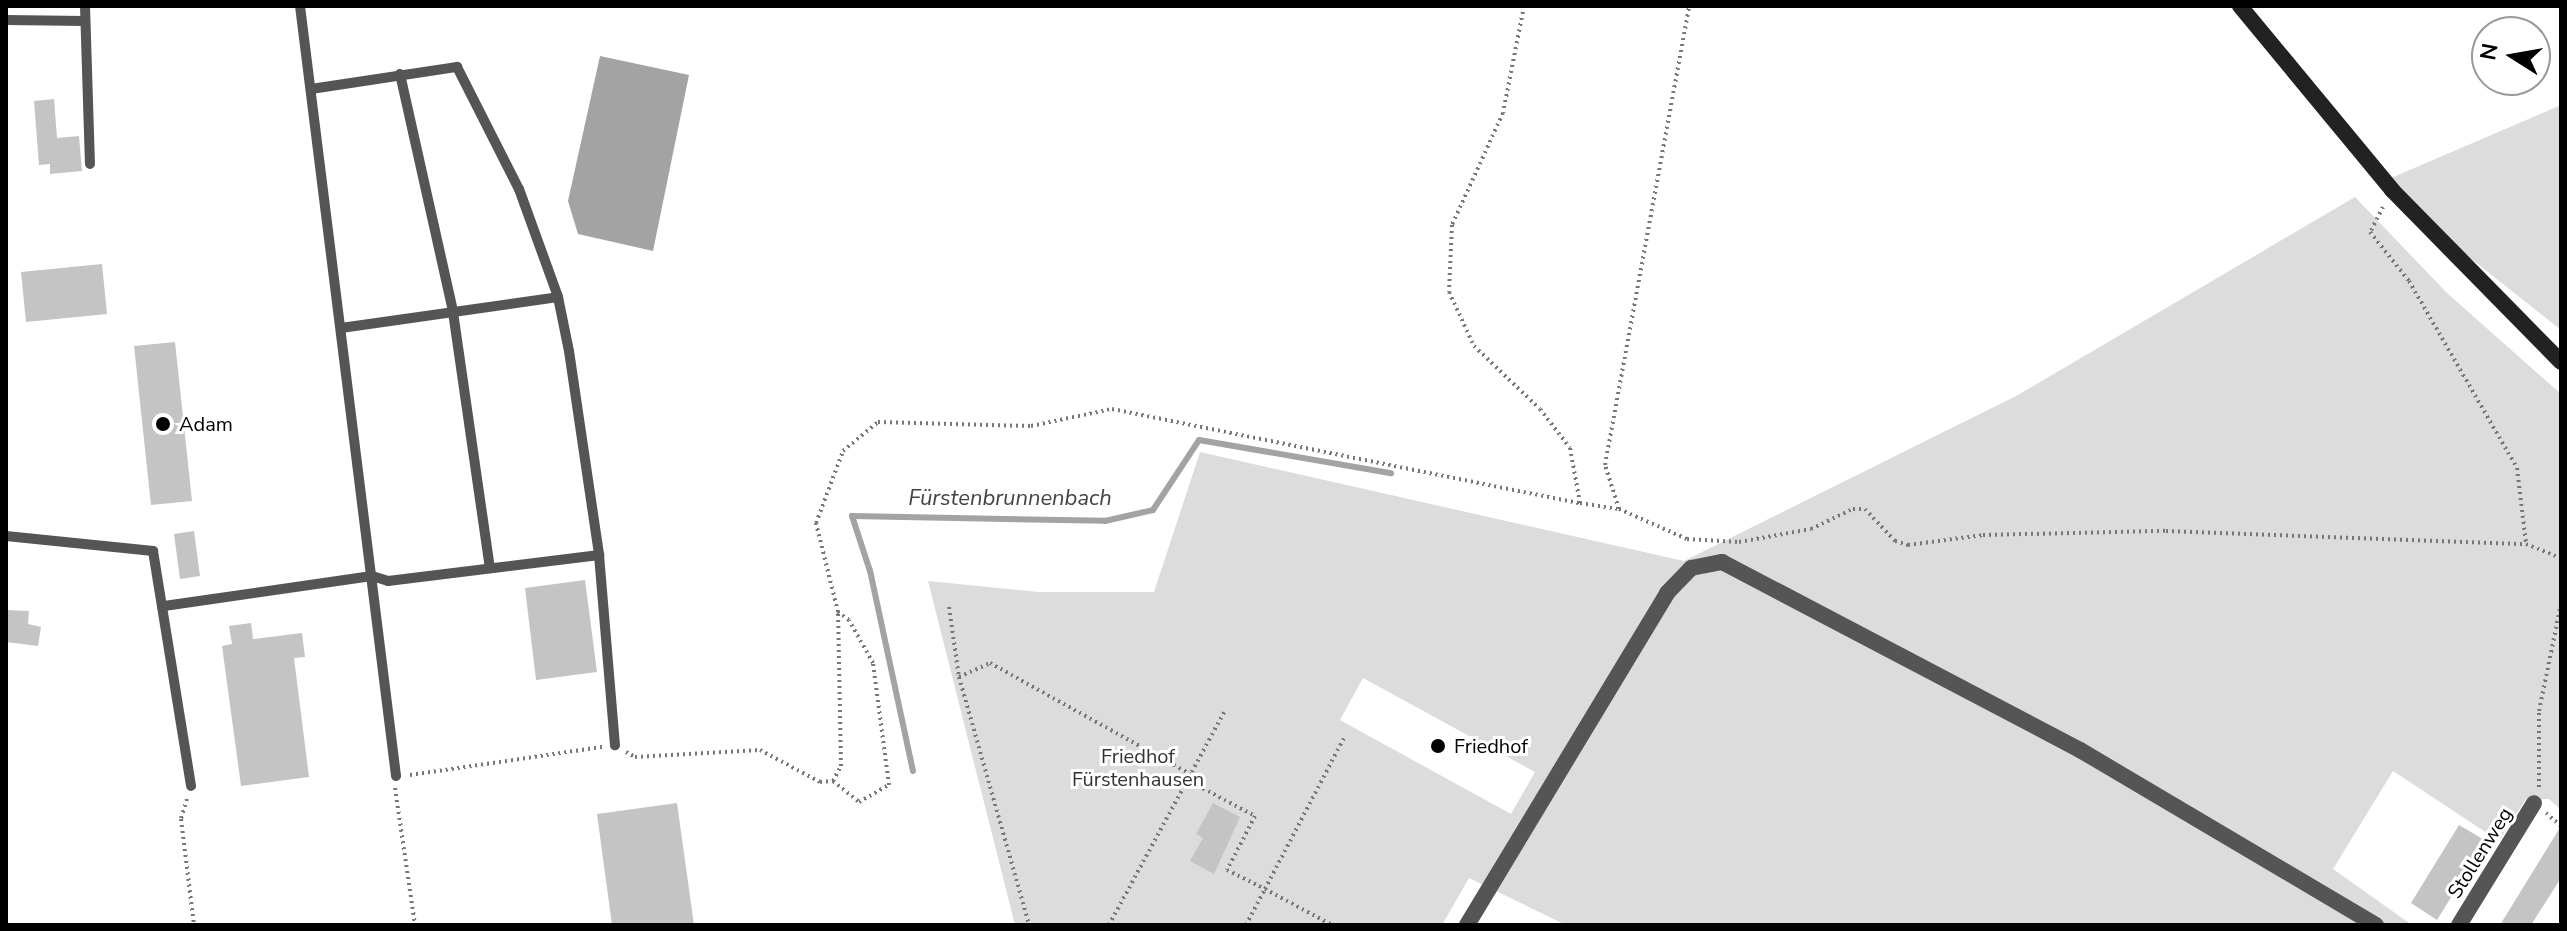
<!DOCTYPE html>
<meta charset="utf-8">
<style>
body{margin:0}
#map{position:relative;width:2567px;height:931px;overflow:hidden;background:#fff;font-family:"Nunito Sans",sans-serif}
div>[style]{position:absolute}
.green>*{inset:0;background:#dcdcdc}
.water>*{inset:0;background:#a3a3a3}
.stream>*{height:6px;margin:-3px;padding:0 3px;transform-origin:3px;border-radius:3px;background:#a3a3a3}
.building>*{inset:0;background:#c4c4c4}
.path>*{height:4px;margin-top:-2px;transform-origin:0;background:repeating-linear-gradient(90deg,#777 0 2px,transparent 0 6px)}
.lane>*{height:10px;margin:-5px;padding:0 5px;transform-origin:5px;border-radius:5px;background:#555}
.street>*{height:16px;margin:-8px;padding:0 8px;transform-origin:8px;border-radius:8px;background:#555}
.secondary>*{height:16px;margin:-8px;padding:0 8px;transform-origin:8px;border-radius:8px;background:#222}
.dots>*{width:22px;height:22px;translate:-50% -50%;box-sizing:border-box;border:4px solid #fff;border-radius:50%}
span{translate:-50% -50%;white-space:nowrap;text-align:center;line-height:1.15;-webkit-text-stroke:6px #fff;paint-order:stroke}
.poi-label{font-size:20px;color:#000}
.left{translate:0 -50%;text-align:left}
.park-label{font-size:20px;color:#333}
.street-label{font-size:20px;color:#000}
.water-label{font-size:22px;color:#444;font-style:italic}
.frame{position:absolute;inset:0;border:8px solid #000;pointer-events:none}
.north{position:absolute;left:2471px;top:16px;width:80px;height:80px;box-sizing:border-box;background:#fff;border:2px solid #999;border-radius:50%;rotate:281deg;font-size:22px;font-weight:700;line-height:32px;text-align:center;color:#000}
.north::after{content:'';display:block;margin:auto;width:28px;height:36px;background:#000;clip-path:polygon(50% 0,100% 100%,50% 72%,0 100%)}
</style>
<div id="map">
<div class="green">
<div style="clip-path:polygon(2561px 105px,2561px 330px,2377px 184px)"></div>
<div style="clip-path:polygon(evenodd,2355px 197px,2447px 293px,2561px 394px,2561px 810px,2549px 799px,2526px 799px,2499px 841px,2393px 771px,2333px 869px,2412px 925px,1566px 925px,1469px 878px,1442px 925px,1015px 925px,928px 581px,1039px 592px,1154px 592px,1200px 452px,1684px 561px,2018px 395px,2355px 197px,1363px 678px,1535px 772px,1511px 814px,1340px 720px,1363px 678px)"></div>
</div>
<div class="water">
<div style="clip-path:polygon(600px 56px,689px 75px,653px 251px,578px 234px,568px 201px)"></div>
</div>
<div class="stream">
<div style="left:913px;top:771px;width:205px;rotate:-102.1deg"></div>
<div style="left:870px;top:571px;width:58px;rotate:-108.1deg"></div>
<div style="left:852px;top:516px;width:253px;rotate:1.1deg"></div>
<div style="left:1105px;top:521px;width:49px;rotate:-12.9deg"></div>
<div style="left:1153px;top:510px;width:84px;rotate:-56.7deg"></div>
<div style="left:1199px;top:440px;width:195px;rotate:9.8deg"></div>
</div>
<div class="building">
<div style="clip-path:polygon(54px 99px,57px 138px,79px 136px,82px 171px,50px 174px,50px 164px,39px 165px,34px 101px)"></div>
<div style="clip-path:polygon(102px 264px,107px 314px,26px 322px,21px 272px)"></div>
<div style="clip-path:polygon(175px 342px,192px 501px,151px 505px,134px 346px)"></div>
<div style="clip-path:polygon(194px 531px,200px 576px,180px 579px,174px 534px)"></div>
<div style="clip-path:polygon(585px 580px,597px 672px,536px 680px,525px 588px)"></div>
<div style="clip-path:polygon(6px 610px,29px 611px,28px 624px,41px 627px,38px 646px,6px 642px)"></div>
<div style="clip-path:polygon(251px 623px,253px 639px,302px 633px,305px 657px,294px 658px,309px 777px,241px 786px,222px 646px,232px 644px,229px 626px)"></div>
<div style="clip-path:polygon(677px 803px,694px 925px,612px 925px,597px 814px)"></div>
<div style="clip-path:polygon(1213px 803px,1240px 817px,1214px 874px,1190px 861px,1203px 838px,1196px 834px)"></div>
<div style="clip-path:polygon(2459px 825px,2486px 841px,2437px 920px,2411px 903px)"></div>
<div style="clip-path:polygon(2561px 826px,2561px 878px,2531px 925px,2500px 925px)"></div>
</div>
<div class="path">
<div style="left:1524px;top:6px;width:109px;rotate:101.1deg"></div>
<div style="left:1503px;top:113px;width:123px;rotate:114.5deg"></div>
<div style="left:1452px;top:225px;width:67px;rotate:92.6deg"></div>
<div style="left:1449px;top:292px;width:60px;rotate:65.2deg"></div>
<div style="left:1474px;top:346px;width:91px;rotate:43.7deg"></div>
<div style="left:1540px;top:409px;width:49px;rotate:52.4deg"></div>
<div style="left:1570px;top:448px;width:56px;rotate:79.7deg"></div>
<div style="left:1580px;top:503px;width:39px;rotate:9deg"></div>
<div style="left:1619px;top:509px;width:74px;rotate:23.8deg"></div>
<div style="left:1687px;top:539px;width:52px;rotate:3.3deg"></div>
<div style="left:1739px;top:542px;width:73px;rotate:-10.2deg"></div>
<div style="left:1811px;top:529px;width:47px;rotate:-25.5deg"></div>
<div style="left:1853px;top:509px;width:12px"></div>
<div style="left:1865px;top:509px;width:44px;rotate:46.8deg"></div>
<div style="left:1895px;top:541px;width:14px;rotate:17deg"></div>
<div style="left:1908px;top:545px;width:76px;rotate:-7.6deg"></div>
<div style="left:1983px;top:535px;width:183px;rotate:-1.3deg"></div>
<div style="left:2166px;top:531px;width:360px;rotate:2.1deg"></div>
<div style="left:2526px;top:544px;width:38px;rotate:22deg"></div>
<div style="left:2383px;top:207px;width:28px;rotate:117deg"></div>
<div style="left:2370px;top:232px;width:63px;rotate:51.5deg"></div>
<div style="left:2409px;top:281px;width:216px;rotate:60deg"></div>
<div style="left:2517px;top:468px;width:76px;rotate:83.2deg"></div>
<div style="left:1619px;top:509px;width:46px;rotate:-107.7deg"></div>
<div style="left:1605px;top:465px;width:467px;rotate:-79.6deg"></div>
<div style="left:949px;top:607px;width:71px;rotate:81.9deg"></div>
<div style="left:959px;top:677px;width:258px;rotate:74.2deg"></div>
<div style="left:959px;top:677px;width:34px;rotate:-24deg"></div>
<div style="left:990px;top:663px;width:229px;rotate:29deg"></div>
<div style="left:626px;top:752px;width:10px;rotate:29deg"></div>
<div style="left:635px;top:757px;width:125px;rotate:-3.2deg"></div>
<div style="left:760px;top:750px;width:68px;rotate:28.1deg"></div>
<div style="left:820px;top:782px;width:13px;rotate:-4deg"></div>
<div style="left:833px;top:781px;width:17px;rotate:-62deg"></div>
<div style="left:841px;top:766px;width:154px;rotate:-91.1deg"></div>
<div style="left:838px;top:612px;width:92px;rotate:-103.9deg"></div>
<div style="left:816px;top:523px;width:77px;rotate:-69.4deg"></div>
<div style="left:843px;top:451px;width:45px;rotate:-39.6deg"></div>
<div style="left:878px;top:422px;width:153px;rotate:1.5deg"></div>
<div style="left:1031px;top:426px;width:83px;rotate:-11.9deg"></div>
<div style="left:1112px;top:409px;width:477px;rotate:11.4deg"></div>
<div style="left:410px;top:775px;width:195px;rotate:-8.3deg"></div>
<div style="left:1187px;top:780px;width:77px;rotate:27.9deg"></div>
<div style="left:1255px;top:816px;width:61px;rotate:117.4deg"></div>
<div style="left:1227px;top:870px;width:42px;rotate:26.6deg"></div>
<div style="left:1265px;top:889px;width:170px;rotate:-62.4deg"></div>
<div style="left:833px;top:781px;width:33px;rotate:39deg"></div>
<div style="left:859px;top:802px;width:34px;rotate:-30deg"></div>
<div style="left:889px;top:785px;width:123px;rotate:-97.5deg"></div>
<div style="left:873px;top:663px;width:49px;rotate:-119.2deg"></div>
<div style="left:849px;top:620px;width:14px;rotate:-144deg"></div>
<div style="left:2539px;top:787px;width:76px;rotate:-90deg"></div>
<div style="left:2539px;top:711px;width:109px;rotate:-78.4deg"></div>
<div style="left:395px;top:788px;width:138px;rotate:81.7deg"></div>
<div style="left:187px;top:799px;width:21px;rotate:107deg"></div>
<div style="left:181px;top:819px;width:107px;rotate:83deg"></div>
<div style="left:2546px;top:813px;width:20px;rotate:41deg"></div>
<div style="left:1109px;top:925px;width:242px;rotate:-61.6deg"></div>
<div style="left:1246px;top:925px;width:41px;rotate:-62.2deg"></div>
<div style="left:1265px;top:889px;width:76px;rotate:28.2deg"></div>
</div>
<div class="lane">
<div style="left:85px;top:6px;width:158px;rotate:88.2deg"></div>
<div style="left:300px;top:6px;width:776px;rotate:82.89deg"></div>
<div style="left:6px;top:20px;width:79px;rotate:0.7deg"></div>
<div style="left:400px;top:74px;width:244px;rotate:77.4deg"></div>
<div style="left:453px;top:312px;width:259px;rotate:81.8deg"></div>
<div style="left:311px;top:89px;width:148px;rotate:-8.6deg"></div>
<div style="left:457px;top:67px;width:137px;rotate:63.1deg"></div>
<div style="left:519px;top:189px;width:115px;rotate:70.1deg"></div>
<div style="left:558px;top:297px;width:55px;rotate:78.5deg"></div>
<div style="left:569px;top:351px;width:206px;rotate:81.6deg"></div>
<div style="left:599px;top:555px;width:191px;rotate:85.2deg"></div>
<div style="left:341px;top:328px;width:219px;rotate:-8.1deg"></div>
<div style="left:6px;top:536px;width:148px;rotate:5.8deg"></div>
<div style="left:153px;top:551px;width:238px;rotate:80.8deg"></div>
<div style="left:164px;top:606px;width:210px;rotate:-8.2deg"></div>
<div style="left:372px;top:576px;width:17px;rotate:17deg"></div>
<div style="left:388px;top:581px;width:213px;rotate:-7deg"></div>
</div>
<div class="street">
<div style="left:1467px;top:925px;width:388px;rotate:-58.9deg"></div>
<div style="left:1667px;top:593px;width:35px;rotate:-46deg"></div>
<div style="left:1691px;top:568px;width:32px;rotate:-11deg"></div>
<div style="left:1722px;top:562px;width:404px;rotate:27.7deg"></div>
<div style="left:2080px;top:750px;width:344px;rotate:30.6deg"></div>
<div style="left:2459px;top:925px;width:143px;rotate:-58.4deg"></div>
</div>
<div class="secondary">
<div style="left:2240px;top:6px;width:239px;rotate:50.4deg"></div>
<div style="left:2392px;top:190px;width:241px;rotate:45.5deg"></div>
</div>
<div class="dots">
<div style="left:163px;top:424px;background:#000"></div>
<div style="left:1438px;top:746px;background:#000"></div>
</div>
<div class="poi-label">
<span class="left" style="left:179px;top:424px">Adam</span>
<span class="left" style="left:1454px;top:746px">Friedhof</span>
</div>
<div class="park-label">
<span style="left:1138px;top:768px">Friedhof<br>Fürstenhausen</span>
</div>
<div class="street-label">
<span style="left:2480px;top:853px;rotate:-58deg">Stollenweg</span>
</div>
<div class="water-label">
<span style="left:1010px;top:499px">Fürstenbrunnenbach</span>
</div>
<div class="frame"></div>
<div class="north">N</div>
</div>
